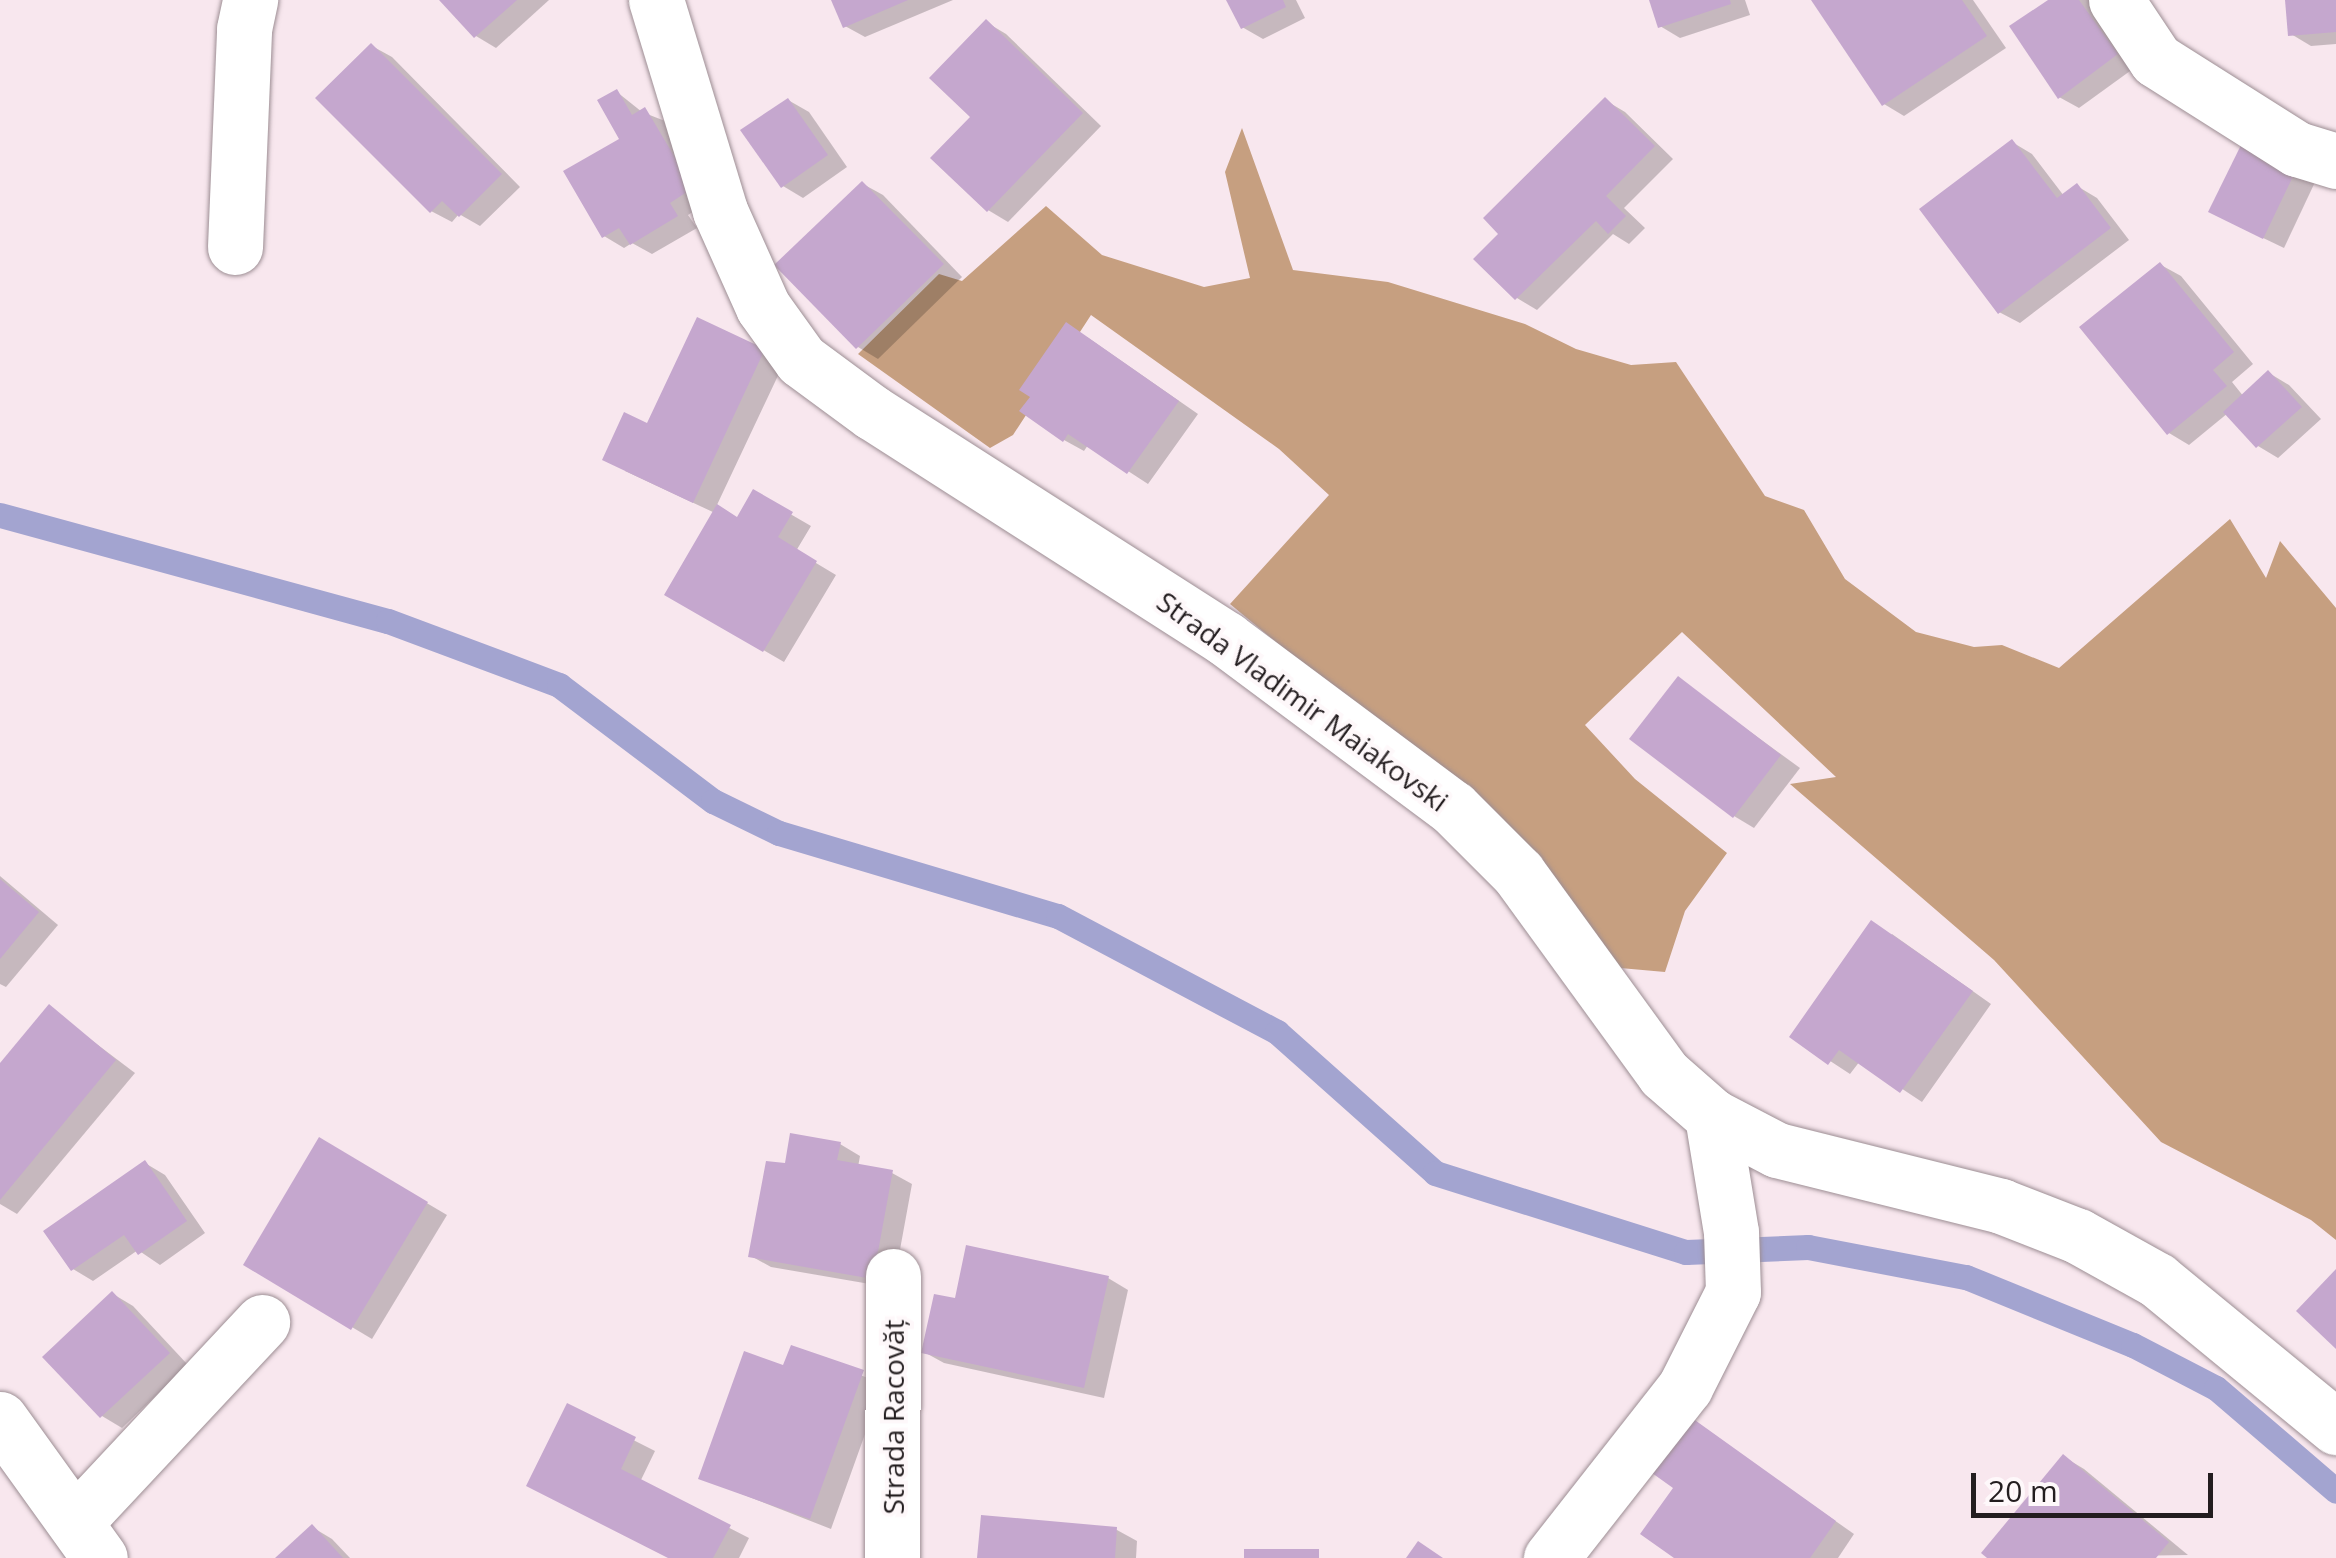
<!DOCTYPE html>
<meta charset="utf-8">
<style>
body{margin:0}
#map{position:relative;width:2336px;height:1558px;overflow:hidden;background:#f8e7ee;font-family:"Open Sans",sans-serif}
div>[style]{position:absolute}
.forest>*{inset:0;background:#c69f80}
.shadow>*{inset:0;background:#0003}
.stream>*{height:25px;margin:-12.5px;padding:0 12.5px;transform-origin:12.5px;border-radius:12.5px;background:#a3a4d0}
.building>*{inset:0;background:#c5a7ce}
.roads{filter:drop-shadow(0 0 2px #9d8e94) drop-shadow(0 0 2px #9d8e94)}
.minor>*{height:55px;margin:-27.5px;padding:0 27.5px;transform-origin:27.5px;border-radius:27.5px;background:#fff}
span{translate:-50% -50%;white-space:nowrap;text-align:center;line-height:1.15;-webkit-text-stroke:8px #fef8fa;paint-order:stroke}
.street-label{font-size:28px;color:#231d1f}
.scale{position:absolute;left:1971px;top:1473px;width:242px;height:45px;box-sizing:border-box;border:5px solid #231d1f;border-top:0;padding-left:12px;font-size:30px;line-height:35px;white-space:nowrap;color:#231d1f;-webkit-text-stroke:8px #fef8fa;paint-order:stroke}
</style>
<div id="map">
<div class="forest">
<div style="clip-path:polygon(1242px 128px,1293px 270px,1388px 282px,1525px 324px,1576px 349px,1631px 365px,1676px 362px,1765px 496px,1804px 510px,1845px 579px,1916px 632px,1974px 647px,2002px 645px,2059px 668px,2230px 519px,2266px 578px,2280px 541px,2336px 608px,2336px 1240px,2311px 1220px,2161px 1142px,1994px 960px,1790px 784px,1836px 777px,1682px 632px,1585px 725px,1635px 779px,1727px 853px,1685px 911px,1665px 972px,1609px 967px,1533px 854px,1230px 604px,1329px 495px,1279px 449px,1091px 315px,1013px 435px,990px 448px,858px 354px,939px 274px,962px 281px,1046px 206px,1102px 255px,1204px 287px,1250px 278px,1225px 172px)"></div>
</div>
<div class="shadow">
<div style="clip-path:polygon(442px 0,549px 0,496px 48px,476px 36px)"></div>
<div style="clip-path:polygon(834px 0,953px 0,865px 37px,845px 26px)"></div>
<div style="clip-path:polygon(1229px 0,1296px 0,1305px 18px,1263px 39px,1242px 27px)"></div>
<div style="clip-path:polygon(1652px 0,1745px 0,1750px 15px,1680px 38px,1660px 26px)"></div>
<div style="clip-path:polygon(1814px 0,1973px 0,2006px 48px,1904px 116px,1884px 104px)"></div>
<div style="clip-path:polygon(2052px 0,2090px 0,2137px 66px,2079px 108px,2059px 97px)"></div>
<div style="clip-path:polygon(2288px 0,2336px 0,2336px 44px,2311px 46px,2291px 34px)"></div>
<div style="clip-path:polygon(986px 22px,1006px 34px,1101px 126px,1008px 222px,988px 210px)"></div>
<div style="clip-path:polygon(372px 46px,392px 57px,520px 187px,480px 226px,459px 214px,452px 222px,431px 211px)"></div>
<div style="clip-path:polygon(617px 92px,642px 112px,665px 121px,711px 200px,688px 215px,697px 228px,652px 254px,632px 243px,624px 248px,604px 236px,622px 140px)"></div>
<div style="clip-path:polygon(788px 100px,809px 112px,847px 167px,803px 198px,783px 186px)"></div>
<div style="clip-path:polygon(1605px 100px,1625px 112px,1673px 159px,1624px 208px,1645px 228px,1629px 244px,1613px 234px,1537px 310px,1517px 298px,1476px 259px,1501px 234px)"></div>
<div style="clip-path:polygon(2012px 142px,2032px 154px,2064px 196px,2077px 186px,2097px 198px,2129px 240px,2020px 323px,1999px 312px)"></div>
<div style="clip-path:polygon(2244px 144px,2316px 180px,2284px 248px,2232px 223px)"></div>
<div style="clip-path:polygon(863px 184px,883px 195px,962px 277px,878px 359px,858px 347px)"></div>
<div style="clip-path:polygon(2161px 265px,2181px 276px,2253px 364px,2232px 382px,2244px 397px,2269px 373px,2289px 385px,2321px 419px,2278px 458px,2258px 446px,2228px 413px,2189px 445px,2169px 433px)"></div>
<div style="clip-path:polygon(698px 321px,784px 363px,716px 507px,738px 520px,754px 493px,811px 526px,796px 551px,836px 575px,784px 662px,667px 594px,715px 513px,625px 471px)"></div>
<div style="clip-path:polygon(1087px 337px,1198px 414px,1148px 484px,1088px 445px,1084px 451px,1064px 440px,1033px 397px)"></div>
<div style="clip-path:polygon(1678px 679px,1800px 768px,1754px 828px,1734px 816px)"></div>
<div style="clip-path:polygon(0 876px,58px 925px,6px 987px,0 984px)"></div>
<div style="clip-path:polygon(1892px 934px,1991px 1004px,1922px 1102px,1860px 1061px,1850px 1074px,1792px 1036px)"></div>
<div style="clip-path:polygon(49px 1008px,135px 1073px,17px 1214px,0 1204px,0 1067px)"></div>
<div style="clip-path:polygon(320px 1140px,447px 1215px,372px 1339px,246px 1264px)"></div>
<div style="clip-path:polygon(840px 1144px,860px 1156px,858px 1167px,892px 1173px,912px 1184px,893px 1288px,771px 1267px,751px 1256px,787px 1166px)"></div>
<div style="clip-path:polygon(145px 1163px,165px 1175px,205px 1233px,160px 1265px,138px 1250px,93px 1281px,73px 1269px)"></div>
<div style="clip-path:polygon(1108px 1278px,1128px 1290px,1104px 1398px,944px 1363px,924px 1352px,957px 1301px)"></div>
<div style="clip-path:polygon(113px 1294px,133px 1306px,188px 1365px,122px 1428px,102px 1416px,45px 1357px)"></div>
<div style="clip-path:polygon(792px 1348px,883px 1384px,831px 1529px,701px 1478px,785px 1369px)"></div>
<div style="clip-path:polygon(568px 1407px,655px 1451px,640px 1482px,749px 1538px,739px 1558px,671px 1558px)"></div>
<div style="clip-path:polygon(1693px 1421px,1854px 1534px,1838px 1558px,1678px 1558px,1677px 1488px)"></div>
<div style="clip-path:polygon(2064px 1457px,2084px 1469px,2188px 1555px,1991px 1558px)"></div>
<div style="clip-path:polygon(312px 1527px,332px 1539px,350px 1558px,279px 1558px)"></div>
<div style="clip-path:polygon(1117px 1530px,1137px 1541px,1136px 1558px,980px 1558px)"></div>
</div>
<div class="stream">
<div style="left:0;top:515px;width:402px;rotate:15.3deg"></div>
<div style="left:388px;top:621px;width:183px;rotate:20.5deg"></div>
<div style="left:559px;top:685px;width:193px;rotate:37deg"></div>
<div style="left:713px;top:801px;width:73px;rotate:25.9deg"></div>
<div style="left:779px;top:833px;width:291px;rotate:16.6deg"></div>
<div style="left:1058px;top:916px;width:248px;rotate:27.9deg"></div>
<div style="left:1277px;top:1032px;width:212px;rotate:41.7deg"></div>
<div style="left:1435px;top:1173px;width:263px;rotate:17.5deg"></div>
<div style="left:1686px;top:1252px;width:122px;rotate:-2.3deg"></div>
<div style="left:1808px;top:1247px;width:161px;rotate:10.8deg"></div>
<div style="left:1966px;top:1277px;width:180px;rotate:22.2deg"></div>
<div style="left:2133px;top:1345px;width:93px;rotate:27.4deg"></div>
<div style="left:2216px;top:1388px;width:158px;rotate:40.6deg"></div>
</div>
<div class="building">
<div style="clip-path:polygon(439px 0,517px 0,474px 38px)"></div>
<div style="clip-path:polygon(831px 0,908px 0,843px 28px)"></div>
<div style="clip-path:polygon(1226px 0,1283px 0,1286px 7px,1241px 29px)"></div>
<div style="clip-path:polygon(1649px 0,1730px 0,1731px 4px,1658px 28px)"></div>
<div style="clip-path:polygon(1811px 0,1962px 0,1987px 36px,1882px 106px)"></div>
<div style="clip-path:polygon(2048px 0,2079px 0,2118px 54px,2058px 99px,2009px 26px)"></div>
<div style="clip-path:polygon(2285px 0,2336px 0,2336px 32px,2288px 36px)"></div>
<div style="clip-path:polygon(986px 19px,1083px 113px,987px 212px,930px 158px,970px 117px,929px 78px)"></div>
<div style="clip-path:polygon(371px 43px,502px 174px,459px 217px,442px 201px,430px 213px,315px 98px)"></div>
<div style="clip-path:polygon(617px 89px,632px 115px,645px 107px,693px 188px,670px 203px,678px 216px,630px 245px,619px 228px,602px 238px,563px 171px,619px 139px,597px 100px)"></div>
<div style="clip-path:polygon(1605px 97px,1655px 146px,1606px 196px,1626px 216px,1608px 234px,1596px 221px,1515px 300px,1473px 259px,1498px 234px,1483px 218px)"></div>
<div style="clip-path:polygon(788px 98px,828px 155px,781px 188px,740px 130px)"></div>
<div style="clip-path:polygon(2012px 139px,2057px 198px,2077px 183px,2111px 228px,1998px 314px,1919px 209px)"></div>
<div style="clip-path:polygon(2243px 141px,2298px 166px,2263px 239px,2208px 212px)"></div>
<div style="clip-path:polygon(862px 181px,944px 264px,856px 349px,774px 265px)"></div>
<div style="clip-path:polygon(2160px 262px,2234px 352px,2213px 370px,2227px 386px,2167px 435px,2079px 327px)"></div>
<div style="clip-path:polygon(697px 317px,765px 349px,693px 503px,602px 460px,624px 412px,647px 423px)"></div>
<div style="clip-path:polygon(1066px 322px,1179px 401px,1127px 474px,1068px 434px,1063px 442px,1019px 411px,1030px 397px,1019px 390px)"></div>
<div style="clip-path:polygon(2268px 370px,2302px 407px,2256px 448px,2223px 412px)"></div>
<div style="clip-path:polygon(753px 489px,793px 512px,778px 537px,817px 561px,763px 652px,664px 595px,717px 504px,737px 517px)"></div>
<div style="clip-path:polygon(1678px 676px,1781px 755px,1733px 818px,1629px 739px)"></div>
<div style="clip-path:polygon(0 879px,39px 912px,0 959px)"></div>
<div style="clip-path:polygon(1871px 920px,1973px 991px,1900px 1093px,1839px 1050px,1828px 1065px,1789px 1037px)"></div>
<div style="clip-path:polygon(49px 1004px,116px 1060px,0 1200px,0 1063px)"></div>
<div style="clip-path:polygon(790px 1133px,841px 1142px,837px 1160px,893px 1170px,873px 1279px,748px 1257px,766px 1161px,785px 1163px)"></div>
<div style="clip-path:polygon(319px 1137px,428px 1202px,351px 1330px,243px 1265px)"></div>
<div style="clip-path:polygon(145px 1160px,187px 1221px,138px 1255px,124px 1235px,71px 1271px,43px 1231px)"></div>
<div style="clip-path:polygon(966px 1245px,1109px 1276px,1084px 1388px,921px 1353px,934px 1294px,955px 1298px)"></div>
<div style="clip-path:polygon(2336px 1269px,2336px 1349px,2296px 1311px)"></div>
<div style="clip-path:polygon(112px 1291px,170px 1353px,100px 1418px,42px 1357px)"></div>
<div style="clip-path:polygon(791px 1345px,864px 1370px,810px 1519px,698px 1479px,744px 1351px,783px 1365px)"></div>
<div style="clip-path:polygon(567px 1403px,636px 1437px,621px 1469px,731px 1525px,713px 1558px,668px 1558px,526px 1486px)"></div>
<div style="clip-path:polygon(1692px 1418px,1836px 1521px,1810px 1558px,1674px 1558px,1640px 1534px,1673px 1488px,1652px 1473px)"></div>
<div style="clip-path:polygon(2063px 1454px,2169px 1542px,2156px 1558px,1987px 1558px,1981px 1553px)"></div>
<div style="clip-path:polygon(981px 1515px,1117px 1527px,1115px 1558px,977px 1558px)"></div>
<div style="clip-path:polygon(312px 1524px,343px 1558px,275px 1558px)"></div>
<div style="clip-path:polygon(1418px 1541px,1443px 1558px,1406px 1558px)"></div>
<div style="clip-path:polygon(1244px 1549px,1319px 1549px,1319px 1558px,1244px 1558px)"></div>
</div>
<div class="roads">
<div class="minor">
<div style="left:656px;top:0;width:220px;rotate:73.1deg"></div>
<div style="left:720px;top:211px;width:105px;rotate:65.9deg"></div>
<div style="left:763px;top:307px;width:65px;rotate:54.4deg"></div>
<div style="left:801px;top:360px;width:89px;rotate:36.4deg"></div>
<div style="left:873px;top:413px;width:419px;rotate:32.6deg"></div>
<div style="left:1226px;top:639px;width:283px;rotate:36.7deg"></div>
<div style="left:1453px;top:808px;width:92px;rotate:45deg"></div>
<div style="left:1518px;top:873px;width:248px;rotate:54deg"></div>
<div style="left:1664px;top:1074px;width:64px;rotate:41.2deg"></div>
<div style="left:1712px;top:1116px;width:73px;rotate:27.6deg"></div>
<div style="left:1777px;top:1150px;width:231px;rotate:14deg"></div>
<div style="left:2001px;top:1206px;width:83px;rotate:21.3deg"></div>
<div style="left:2078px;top:1236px;width:90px;rotate:29.1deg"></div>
<div style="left:2157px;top:1280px;width:232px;rotate:39.4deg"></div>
<div style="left:2116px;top:0;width:72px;rotate:56.3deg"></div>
<div style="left:2156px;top:60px;width:167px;rotate:32.3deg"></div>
<div style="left:2297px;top:149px;width:41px;rotate:17.1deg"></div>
<div style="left:235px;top:247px;width:218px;rotate:-87.6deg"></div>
<div style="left:244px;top:29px;width:30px;rotate:-78deg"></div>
<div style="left:0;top:1419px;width:171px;rotate:54.3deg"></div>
<div style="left:75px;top:1522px;width:274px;rotate:-46.9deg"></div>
<div style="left:892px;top:1558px;width:282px;rotate:-89.8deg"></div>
<div style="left:1551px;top:1558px;width:217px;rotate:-51.9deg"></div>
<div style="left:1685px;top:1387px;width:106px;rotate:-63.2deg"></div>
<div style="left:1733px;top:1292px;width:60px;rotate:-91.9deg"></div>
<div style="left:1731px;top:1232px;width:118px;rotate:-99.3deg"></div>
</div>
</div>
<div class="street-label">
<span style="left:1303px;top:701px;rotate:36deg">Strada Vladimir Maiakovski</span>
<span style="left:893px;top:1417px;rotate:-90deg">Strada Racovăț</span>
</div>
<div class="scale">20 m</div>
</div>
